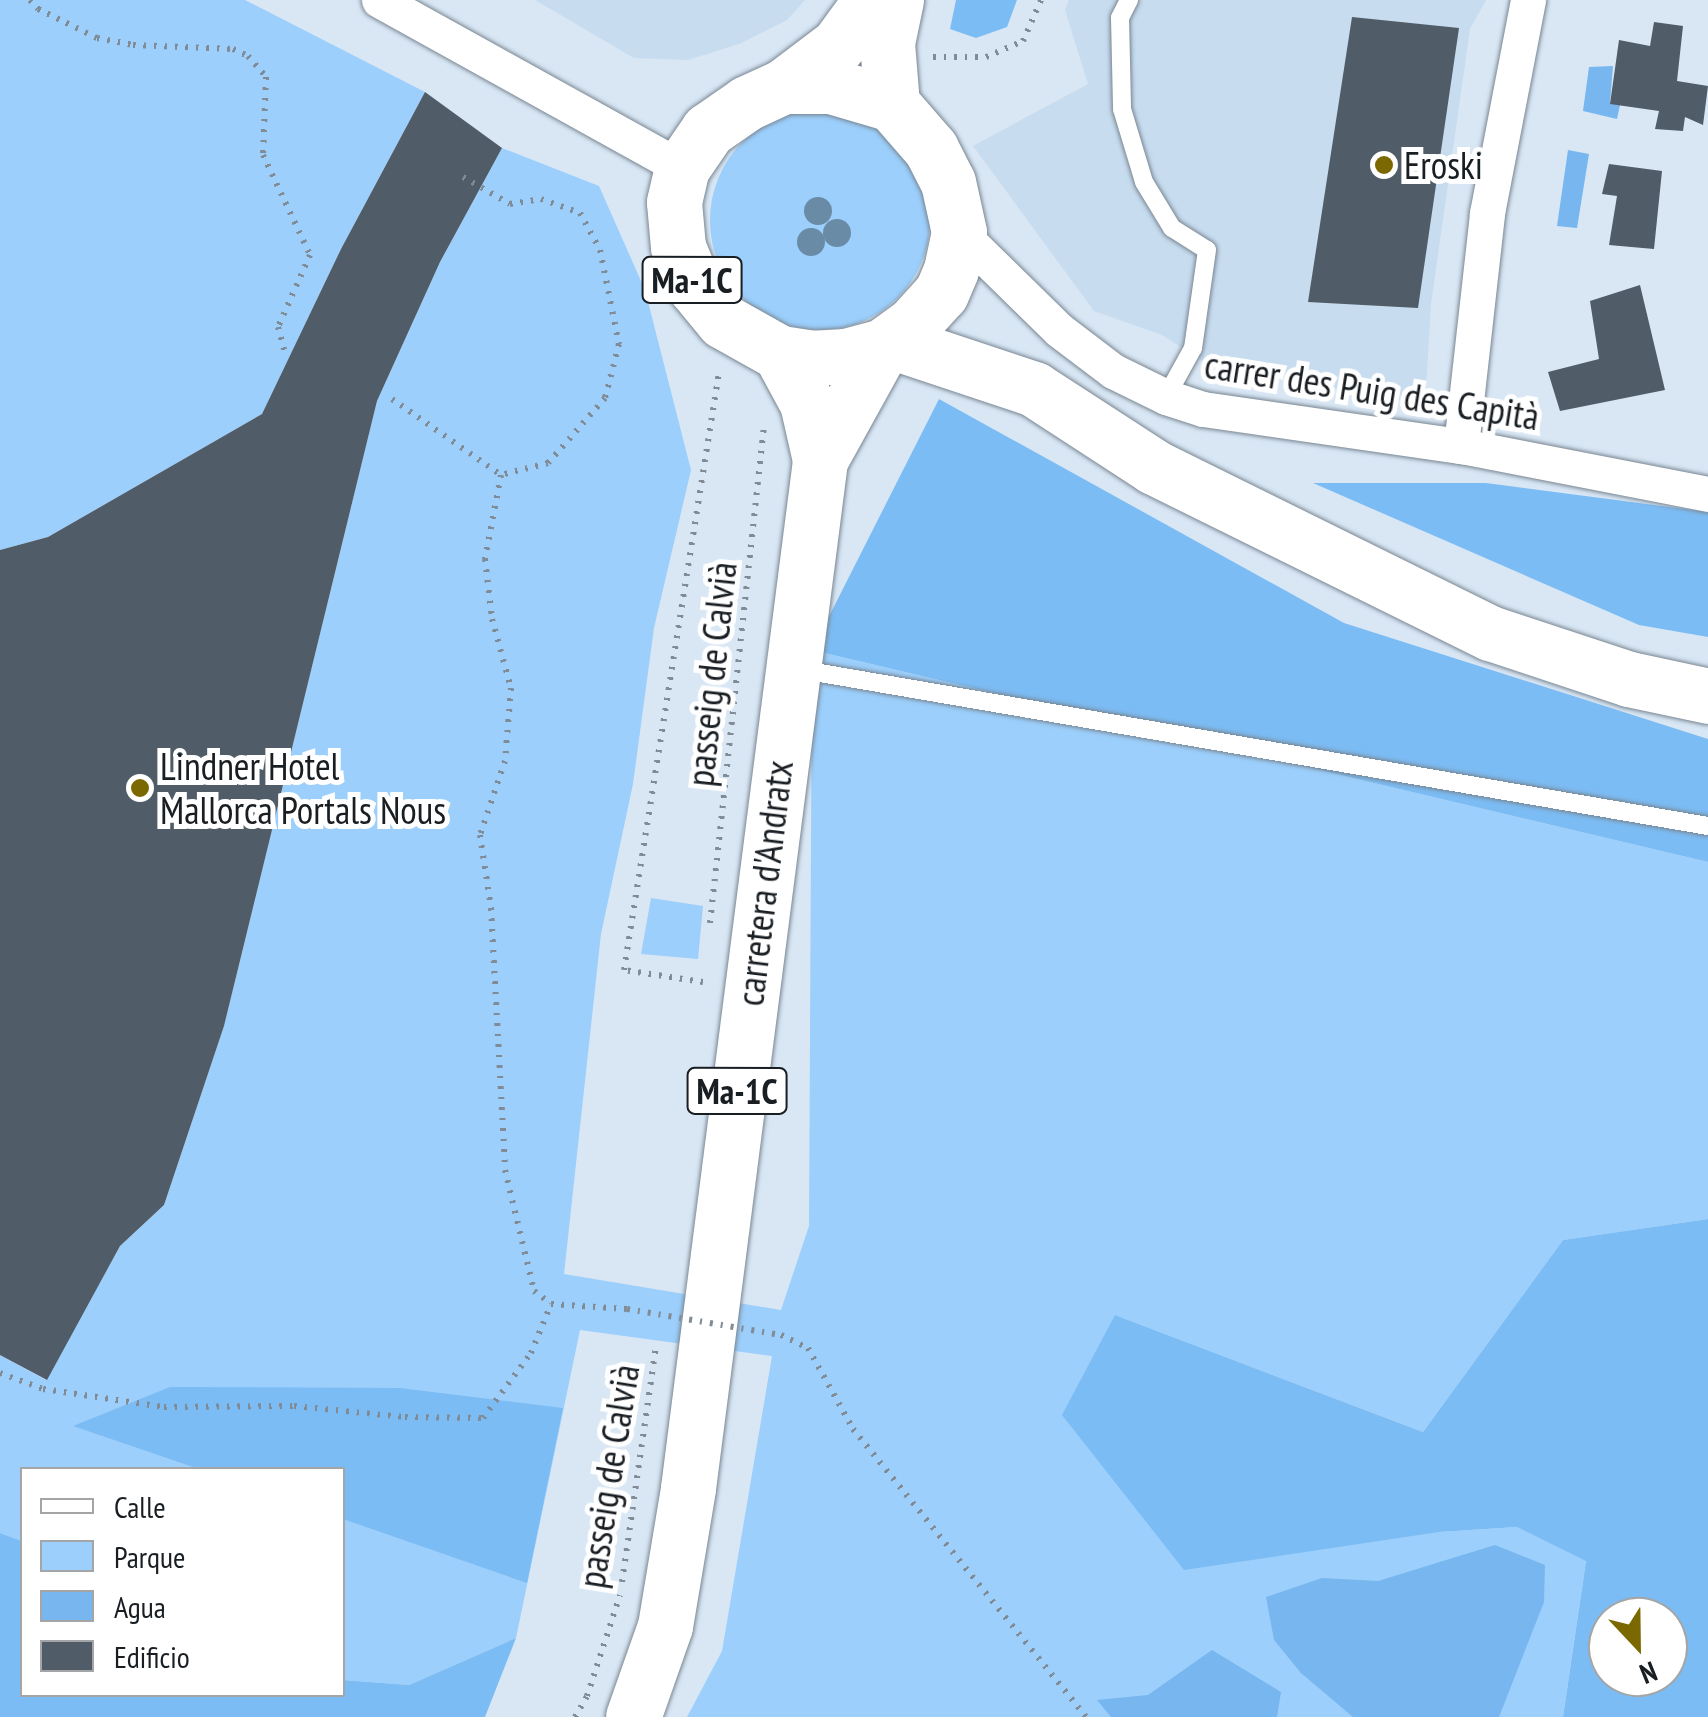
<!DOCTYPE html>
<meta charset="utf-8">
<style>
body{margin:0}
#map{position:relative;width:1708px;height:1717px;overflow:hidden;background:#d9e7f5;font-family:"PT Sans Narrow",sans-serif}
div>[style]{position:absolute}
.built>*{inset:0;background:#c7dcef}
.green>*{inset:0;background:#9ccffc}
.round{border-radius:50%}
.forest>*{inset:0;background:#7cbcf4}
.water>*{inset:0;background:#77b6ee}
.building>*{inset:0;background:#505c67}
.path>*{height:6px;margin-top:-3px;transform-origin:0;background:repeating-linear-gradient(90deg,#818b95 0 2.5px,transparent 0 10.5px)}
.roads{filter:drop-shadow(0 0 2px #798692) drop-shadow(0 0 2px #798692)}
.service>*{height:18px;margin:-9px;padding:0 9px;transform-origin:9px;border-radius:9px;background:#fff}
.minor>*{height:35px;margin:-17.5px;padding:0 17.5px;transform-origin:17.5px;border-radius:17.5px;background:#fff}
.primary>*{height:55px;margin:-27.5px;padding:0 27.5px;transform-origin:27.5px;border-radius:27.5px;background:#fff}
.motorway>*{height:55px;margin:-27.5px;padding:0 27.5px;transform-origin:27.5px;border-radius:27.5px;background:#fff}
.path-bridge>*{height:6px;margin-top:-3px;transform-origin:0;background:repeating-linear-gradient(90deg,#818b95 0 2.5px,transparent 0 10.5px)}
.trees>*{width:28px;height:28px;margin:-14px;border-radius:50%;background:#6a8ba5}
.dots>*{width:28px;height:28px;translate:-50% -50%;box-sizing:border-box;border:5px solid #fff;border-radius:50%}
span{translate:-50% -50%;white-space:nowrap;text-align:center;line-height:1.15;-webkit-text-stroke:10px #fff;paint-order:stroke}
.shield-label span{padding:2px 8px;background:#fff;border:2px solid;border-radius:8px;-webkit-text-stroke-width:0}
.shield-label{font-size:35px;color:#191e23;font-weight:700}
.poi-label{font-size:38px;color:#191e23}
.left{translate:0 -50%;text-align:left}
.street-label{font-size:38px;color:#191e23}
.legend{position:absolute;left:20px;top:1467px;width:325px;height:230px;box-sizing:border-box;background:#fff;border:2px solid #a3a5a7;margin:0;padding:12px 18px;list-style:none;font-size:30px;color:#191e23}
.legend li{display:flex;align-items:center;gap:20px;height:50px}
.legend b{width:50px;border:2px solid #a3a5a7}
.north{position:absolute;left:1588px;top:1597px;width:100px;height:100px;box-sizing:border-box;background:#fff;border:2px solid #a3a5a7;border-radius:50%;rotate:158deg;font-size:28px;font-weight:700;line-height:40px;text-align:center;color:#191e23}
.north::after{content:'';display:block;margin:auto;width:35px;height:45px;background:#7c6800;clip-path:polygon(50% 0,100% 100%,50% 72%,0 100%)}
</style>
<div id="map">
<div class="built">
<div style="clip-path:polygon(535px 0,805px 0,787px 20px,739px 44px,688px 60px,634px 58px)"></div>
<div style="clip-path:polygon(1069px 0,1486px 0,1470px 29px,1431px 304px,1425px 405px,1207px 364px,1162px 335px,1094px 311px,973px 146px,1088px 84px,1065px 10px)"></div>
</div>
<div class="green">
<div style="clip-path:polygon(0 0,245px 0,425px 92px,341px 249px,262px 414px,48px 537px,0 550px)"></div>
<div class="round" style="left:710px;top:110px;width:220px;height:220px"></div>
<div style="clip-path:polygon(502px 148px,599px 186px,645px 290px,691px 470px,654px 628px,633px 784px,601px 934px,564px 1274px,781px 1310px,809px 1226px,812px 650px,1708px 862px,1708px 1219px,1563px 1240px,1423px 1432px,1115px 1315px,1439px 1532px,1517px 1527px,1586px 1560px,1563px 1717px,687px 1717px,722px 1651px,772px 1356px,580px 1330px,516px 1638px,409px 1685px,343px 1680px,342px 1470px,22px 1470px,22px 1541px,0 1533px,0 1355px,46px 1380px,120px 1246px,164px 1205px,224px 1026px,377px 401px,440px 262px)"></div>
<div style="clip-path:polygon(651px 898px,703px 906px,698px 959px,641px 954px)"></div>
</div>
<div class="forest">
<div style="clip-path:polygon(956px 0,1017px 0,1007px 27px,976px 38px,950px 29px)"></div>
<div style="clip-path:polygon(939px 399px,1344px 623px,1708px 739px,1708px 862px,812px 650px)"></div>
<div style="clip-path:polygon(1313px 483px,1486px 483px,1708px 512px,1708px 637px,1639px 625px)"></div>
<div style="clip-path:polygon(evenodd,1708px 1219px,1708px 1717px,1563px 1717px,1586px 1561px,1517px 1527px,1439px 1532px,1184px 1570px,1062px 1415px,1115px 1315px,1423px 1432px,1563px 1240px,1708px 1219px,1668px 1617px,1668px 1677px,1608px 1677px,1608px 1617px,1668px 1617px)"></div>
<div style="clip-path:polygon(170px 1387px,400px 1388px,563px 1408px,527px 1583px,343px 1519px,342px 1470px,199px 1469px,73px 1426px)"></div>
<div style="clip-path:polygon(0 1533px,22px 1541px,22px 1694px,342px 1694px,343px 1680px,409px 1685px,516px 1638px,485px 1717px,0 1717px)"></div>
</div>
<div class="water">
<div style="clip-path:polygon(1613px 66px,1610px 103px,1620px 105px,1617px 119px,1583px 111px,1589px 67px)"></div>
<div style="clip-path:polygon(1568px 150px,1589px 154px,1577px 228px,1557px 226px)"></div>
<div style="clip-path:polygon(1495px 1545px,1545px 1565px,1544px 1602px,1499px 1717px,1353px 1717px,1301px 1673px,1274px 1640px,1266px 1597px,1322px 1578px,1378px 1581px)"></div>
<div style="clip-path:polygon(1212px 1650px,1281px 1692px,1277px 1717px,1111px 1717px,1097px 1700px,1148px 1695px)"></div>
</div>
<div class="building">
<div style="clip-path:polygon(1352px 17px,1459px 28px,1418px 308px,1308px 302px)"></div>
<div style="clip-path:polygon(1654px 22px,1683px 26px,1677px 81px,1708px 86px,1703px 125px,1685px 117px,1683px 131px,1655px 129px,1659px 111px,1610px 104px,1619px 40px,1650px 46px)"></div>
<div style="clip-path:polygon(425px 92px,502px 148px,440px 262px,377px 401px,224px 1026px,164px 1205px,120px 1246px,47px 1380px,0 1355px,0 550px,48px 537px,262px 414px,341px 249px)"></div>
<div style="clip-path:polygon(1609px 164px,1662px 171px,1654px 249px,1609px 245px,1617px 196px,1602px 194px)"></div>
<div style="clip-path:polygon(1640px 285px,1665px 390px,1560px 411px,1548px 372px,1599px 359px,1590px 301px)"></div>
</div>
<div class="path">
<div style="left:30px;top:0;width:12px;rotate:48deg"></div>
<div style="left:38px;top:9px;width:66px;rotate:26.2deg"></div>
<div style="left:97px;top:38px;width:37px;rotate:11deg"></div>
<div style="left:133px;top:45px;width:100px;rotate:2.3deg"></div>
<div style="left:233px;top:49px;width:17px;rotate:25deg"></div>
<div style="left:248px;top:56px;width:28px;rotate:49deg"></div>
<div style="left:266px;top:77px;width:78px;rotate:92.2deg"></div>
<div style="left:263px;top:155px;width:110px;rotate:64.8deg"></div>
<div style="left:310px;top:255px;width:79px;rotate:114deg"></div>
<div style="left:278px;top:327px;width:27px;rotate:75deg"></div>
<div style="left:933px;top:57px;width:53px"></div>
<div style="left:986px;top:57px;width:40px;rotate:-23.4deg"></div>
<div style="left:1023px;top:41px;width:45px;rotate:-66.3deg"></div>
<div style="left:463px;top:177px;width:54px;rotate:29.9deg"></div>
<div style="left:510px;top:204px;width:31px;rotate:-9deg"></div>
<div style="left:541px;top:199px;width:41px;rotate:19.7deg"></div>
<div style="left:580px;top:213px;width:42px;rotate:61.6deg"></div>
<div style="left:600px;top:250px;width:96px;rotate:78.6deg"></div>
<div style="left:619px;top:344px;width:56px;rotate:104.5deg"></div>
<div style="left:605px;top:398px;width:86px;rotate:131.2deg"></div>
<div style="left:548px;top:463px;width:49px;rotate:165.7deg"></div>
<div style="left:501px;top:475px;width:86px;rotate:100.8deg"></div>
<div style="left:485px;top:559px;width:60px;rotate:83.3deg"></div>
<div style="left:492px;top:619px;width:72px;rotate:74.6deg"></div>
<div style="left:511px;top:688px;width:73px;rotate:94.7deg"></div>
<div style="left:505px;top:761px;width:78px;rotate:108.7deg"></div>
<div style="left:480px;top:835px;width:74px;rotate:81.4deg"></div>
<div style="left:491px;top:908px;width:262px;rotate:86.9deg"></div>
<div style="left:505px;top:1170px;width:124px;rotate:76.5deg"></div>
<div style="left:534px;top:1291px;width:21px;rotate:37deg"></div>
<div style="left:551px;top:1304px;width:76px;rotate:3.8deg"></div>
<div style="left:392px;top:399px;width:133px;rotate:34.9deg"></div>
<div style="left:710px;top:923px;width:497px;rotate:-83.8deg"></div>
<div style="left:703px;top:982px;width:80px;rotate:-171.4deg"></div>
<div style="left:624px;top:970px;width:605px;rotate:-80.97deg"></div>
<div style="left:781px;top:1335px;width:30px;rotate:26deg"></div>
<div style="left:808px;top:1348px;width:93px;rotate:60.9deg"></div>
<div style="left:853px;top:1429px;width:370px;rotate:51deg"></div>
<div style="left:0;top:1373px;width:46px;rotate:20.4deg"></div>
<div style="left:43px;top:1389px;width:122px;rotate:8.5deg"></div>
<div style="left:164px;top:1407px;width:130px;rotate:-0.4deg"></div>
<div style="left:294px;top:1406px;width:112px;rotate:5.7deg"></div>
<div style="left:405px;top:1417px;width:78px;rotate:0.7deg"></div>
<div style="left:483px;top:1418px;width:81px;rotate:-53.6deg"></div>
<div style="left:531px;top:1353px;width:53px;rotate:-67.8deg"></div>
<div style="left:622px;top:1582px;width:237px;rotate:-81.8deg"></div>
<div style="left:575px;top:1717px;width:24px;rotate:-60deg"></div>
<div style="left:587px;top:1696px;width:106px;rotate:-71.9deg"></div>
</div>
<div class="roads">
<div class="service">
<div style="left:1129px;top:0;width:20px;rotate:117deg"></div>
<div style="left:1120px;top:18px;width:91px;rotate:88.7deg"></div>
<div style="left:1122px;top:109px;width:76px;rotate:73.2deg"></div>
<div style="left:1144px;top:182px;width:54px;rotate:58.7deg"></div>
<div style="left:1172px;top:228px;width:41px;rotate:32.2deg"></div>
<div style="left:1207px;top:250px;width:99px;rotate:98.1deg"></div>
<div style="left:1193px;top:348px;width:56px;rotate:118.9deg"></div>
<div style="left:797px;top:669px;width:924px;rotate:9.78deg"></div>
</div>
<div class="minor">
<div style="left:379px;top:0;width:346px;rotate:29deg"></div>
<div style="left:959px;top:232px;width:140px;rotate:44.4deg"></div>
<div style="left:1059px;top:330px;width:68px;rotate:37.2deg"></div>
<div style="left:1113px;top:371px;width:59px;rotate:26.1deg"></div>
<div style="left:1166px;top:397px;width:39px;rotate:18deg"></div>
<div style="left:1203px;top:409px;width:261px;rotate:8.2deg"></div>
<div style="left:1461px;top:446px;width:252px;rotate:11deg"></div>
<div style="left:1461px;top:446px;width:234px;rotate:-83.6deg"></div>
<div style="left:1487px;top:213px;width:217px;rotate:-79.1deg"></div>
</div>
<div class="primary">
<div style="left:784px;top:86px;width:47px"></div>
<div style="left:831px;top:86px;width:64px;rotate:16.4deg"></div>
<div style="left:892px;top:104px;width:60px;rotate:49.1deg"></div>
<div style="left:931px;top:149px;width:37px;rotate:63deg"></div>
<div style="left:948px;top:182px;width:51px;rotate:77.6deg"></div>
<div style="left:959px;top:232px;width:39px;rotate:102deg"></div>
<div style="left:951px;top:270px;width:25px;rotate:113deg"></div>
<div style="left:941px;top:293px;width:42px;rotate:132.1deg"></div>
<div style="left:913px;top:324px;width:37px;rotate:144deg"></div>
<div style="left:883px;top:346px;width:38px;rotate:165deg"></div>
<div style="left:846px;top:356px;width:33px;rotate:177deg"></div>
<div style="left:813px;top:358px;width:33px;rotate:-171deg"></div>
<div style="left:780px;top:353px;width:65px;rotate:-150.7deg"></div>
<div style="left:723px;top:321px;width:45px;rotate:-129.6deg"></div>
<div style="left:694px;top:286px;width:42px;rotate:-112.3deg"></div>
<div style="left:678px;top:247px;width:45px;rotate:-95.1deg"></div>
<div style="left:674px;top:202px;width:35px;rotate:-77deg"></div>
<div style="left:682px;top:168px;width:46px;rotate:-55.6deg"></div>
<div style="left:708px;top:130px;width:47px;rotate:-34.7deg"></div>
<div style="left:747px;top:103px;width:41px;rotate:-24.7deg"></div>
<div style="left:784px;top:86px;width:68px;rotate:-37.2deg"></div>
<div style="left:838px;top:45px;width:56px;rotate:-53.7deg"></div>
<div style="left:892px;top:104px;width:61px;rotate:-94.7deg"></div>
<div style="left:887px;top:43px;width:44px;rotate:-78.2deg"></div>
<div style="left:890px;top:341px;width:152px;rotate:18.4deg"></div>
<div style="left:820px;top:460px;width:130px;rotate:-61.1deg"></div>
<div style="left:633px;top:1717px;width:96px;rotate:-70.6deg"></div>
<div style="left:665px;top:1626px;width:140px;rotate:-80.5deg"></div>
<div style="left:688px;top:1488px;width:1036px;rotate:-82.68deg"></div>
<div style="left:820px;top:460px;width:58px;rotate:-102.8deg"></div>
<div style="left:807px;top:403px;width:57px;rotate:-118.4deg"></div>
</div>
<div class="motorway">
<div style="left:1034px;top:389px;width:143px;rotate:33deg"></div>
<div style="left:1154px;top:467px;width:375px;rotate:26.3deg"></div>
<div style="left:1490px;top:633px;width:146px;rotate:18.3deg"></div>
<div style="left:1629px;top:679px;width:81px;rotate:12.1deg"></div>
</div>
</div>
<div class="path-bridge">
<div style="left:627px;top:1309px;width:156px;rotate:9.6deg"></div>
</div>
<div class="trees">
<div style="left:818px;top:211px"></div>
<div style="left:837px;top:233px"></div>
<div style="left:811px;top:242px"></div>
</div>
<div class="dots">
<div style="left:1384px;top:165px;background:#7c6800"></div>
<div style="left:140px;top:788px;background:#7c6800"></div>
</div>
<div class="shield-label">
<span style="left:692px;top:280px">Ma-1C</span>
<span style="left:737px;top:1091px">Ma-1C</span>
</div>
<div class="poi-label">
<span class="left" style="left:1404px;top:165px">Eroski</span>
<span class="left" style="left:160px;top:788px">Lindner Hotel<br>Mallorca Portals Nous</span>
</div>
<div class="street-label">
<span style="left:1372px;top:390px;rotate:9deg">carrer des Puig des Capità</span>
<span style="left:711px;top:674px;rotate:-84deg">passeig de Calvià</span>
<span style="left:764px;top:883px;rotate:-83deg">carretera d'Andratx</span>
<span style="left:608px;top:1476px;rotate:-81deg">passeig de Calvià</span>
</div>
<ul class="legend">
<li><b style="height:12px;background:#fff"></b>Calle</li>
<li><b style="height:28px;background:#9ccffc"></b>Parque</li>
<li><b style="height:28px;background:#77b6ee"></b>Agua</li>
<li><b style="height:28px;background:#505c67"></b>Edificio</li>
</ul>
<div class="north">N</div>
</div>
